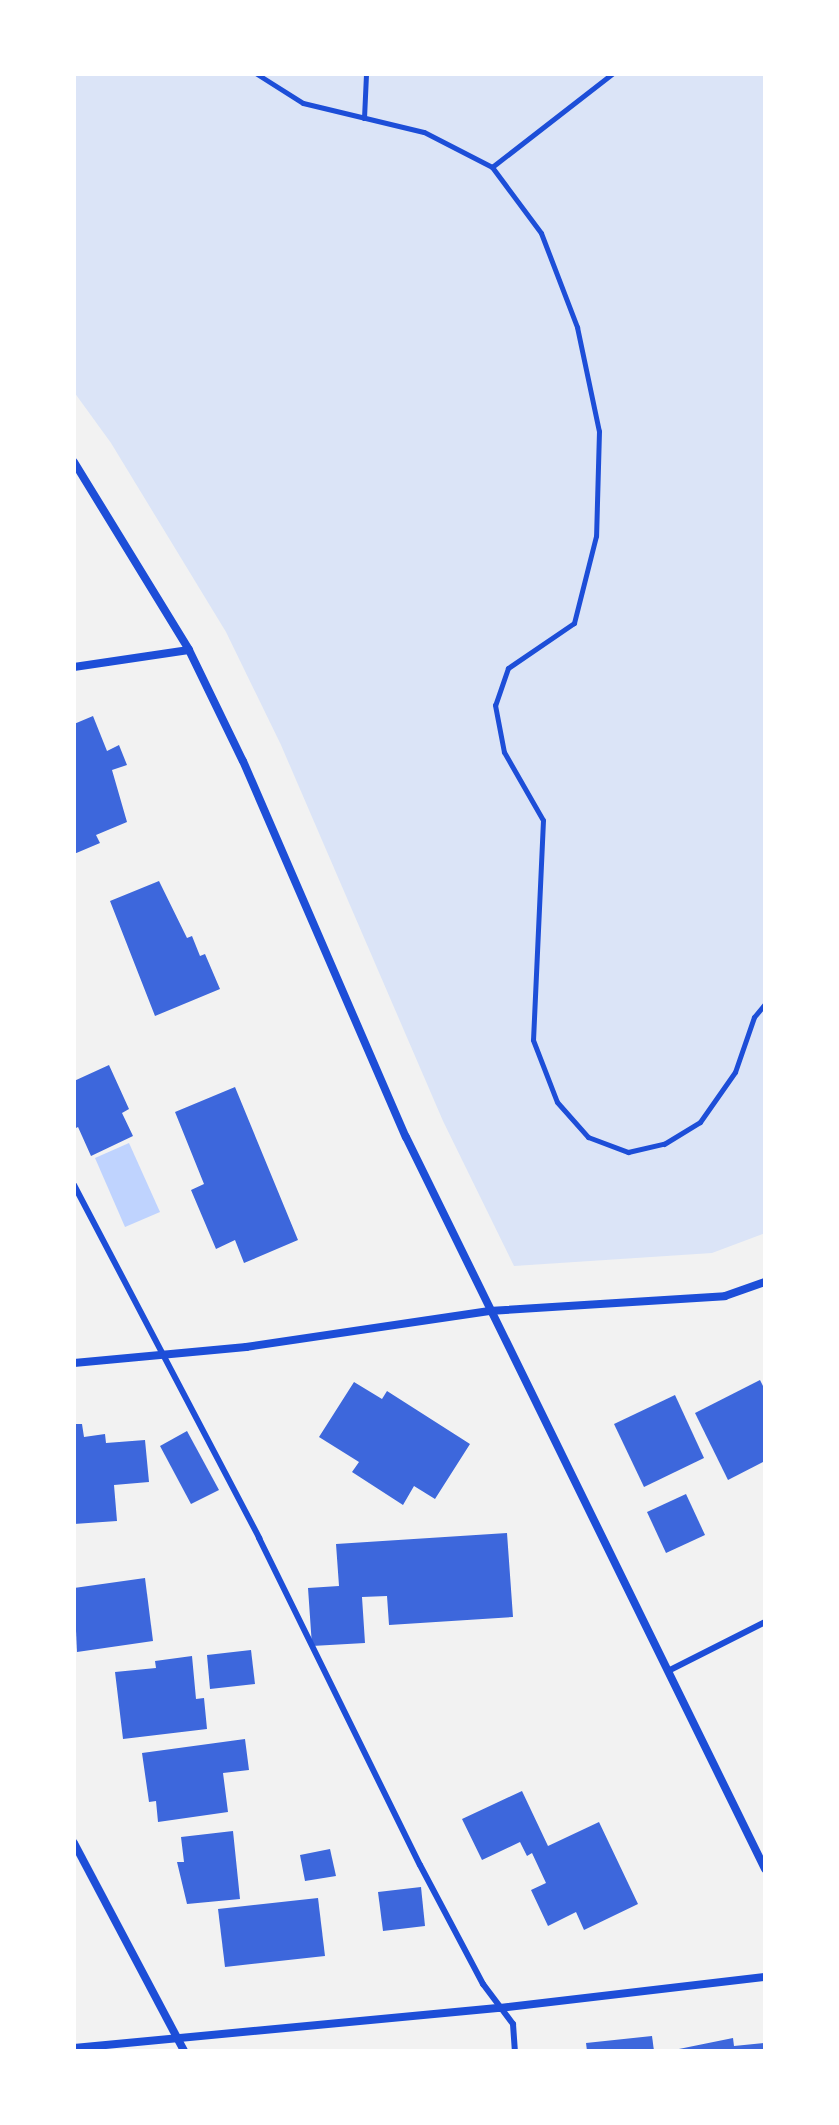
<!DOCTYPE html>
<style>
body{margin:0}
#map{position:relative;width:839px;height:2125px;overflow:hidden;background:#f2f2f2;font-family:Quicksand,sans-serif}
div>[style]{position:absolute}
.green>*{inset:0;background:#dbe4f7}
.water>*{inset:0;background:#bfd3fe}
.building>*{inset:0;background:#3d67dc}
.path>*{height:5px;margin:-2.5px;padding:0 2.5px;transform-origin:2.5px;border-radius:2.5px;background:#1d4ed8}
.service>*{height:6px;margin:-3px;padding:0 3px;transform-origin:3px;border-radius:3px;background:#1d4ed8}
.minor>*{height:8px;margin:-4px;padding:0 4px;transform-origin:4px;border-radius:4px;background:#1d4ed8}
span{translate:-50% -50%;white-space:nowrap;text-align:center;line-height:1.15;-webkit-text-stroke:8px #fff;paint-order:stroke}
.frame{position:absolute;inset:0;border:76px solid #fff;pointer-events:none}
</style>
<div id="map">
<div class="green">
<div style="clip-path:polygon(74px 74px,765px 74px,765px 1233px,712px 1253px,514px 1266px,443px 1121px,281px 745px,226px 632px,111px 443px,74px 392px)"></div>
</div>
<div class="water">
<div style="clip-path:polygon(129px 1143px,160px 1212px,125px 1227px,95px 1158px)"></div>
</div>
<div class="building">
<div style="clip-path:polygon(93px 716px,107px 751px,119px 745px,127px 765px,112px 770px,127px 822px,96px 835px,100px 843px,74px 854px,74px 724px)"></div>
<div style="clip-path:polygon(159px 881px,187px 938px,192px 936px,200px 956px,205px 954px,220px 989px,155px 1016px,110px 901px)"></div>
<div style="clip-path:polygon(109px 1065px,129px 1109px,122px 1113px,133px 1136px,91px 1156px,78px 1127px,74px 1129px,74px 1081px)"></div>
<div style="clip-path:polygon(235px 1087px,298px 1240px,244px 1263px,235px 1240px,216px 1249px,191px 1190px,204px 1184px,175px 1112px)"></div>
<div style="clip-path:polygon(760px 1380px,765px 1390px,765px 1461px,728px 1480px,695px 1413px)"></div>
<div style="clip-path:polygon(354px 1382px,382px 1399px,387px 1391px,470px 1444px,435px 1499px,414px 1486px,403px 1505px,352px 1472px,359px 1462px,319px 1437px)"></div>
<div style="clip-path:polygon(675px 1395px,704px 1458px,644px 1487px,614px 1424px)"></div>
<div style="clip-path:polygon(74px 1424px,82px 1424px,84px 1437px,105px 1434px,106px 1443px,145px 1440px,149px 1482px,114px 1485px,117px 1521px,74px 1524px)"></div>
<div style="clip-path:polygon(187px 1431px,219px 1490px,191px 1504px,160px 1446px)"></div>
<div style="clip-path:polygon(686px 1494px,705px 1535px,666px 1553px,647px 1512px)"></div>
<div style="clip-path:polygon(507px 1533px,513px 1617px,389px 1625px,387px 1596px,362px 1597px,365px 1643px,312px 1646px,308px 1588px,339px 1586px,336px 1544px)"></div>
<div style="clip-path:polygon(145px 1578px,153px 1641px,77px 1652px,74px 1588px)"></div>
<div style="clip-path:polygon(251px 1650px,255px 1684px,210px 1689px,207px 1655px)"></div>
<div style="clip-path:polygon(192px 1656px,196px 1699px,204px 1698px,207px 1729px,123px 1739px,115px 1672px,156px 1668px,155px 1661px)"></div>
<div style="clip-path:polygon(245px 1739px,249px 1770px,223px 1773px,228px 1812px,158px 1822px,156px 1801px,149px 1802px,142px 1753px)"></div>
<div style="clip-path:polygon(522px 1791px,548px 1846px,599px 1822px,638px 1904px,584px 1930px,576px 1912px,548px 1926px,531px 1890px,546px 1883px,532px 1853px,527px 1856px,520px 1842px,482px 1860px,462px 1819px)"></div>
<div style="clip-path:polygon(233px 1831px,240px 1899px,187px 1904px,177px 1862px,184px 1862px,181px 1837px)"></div>
<div style="clip-path:polygon(330px 1849px,336px 1876px,305px 1881px,300px 1855px)"></div>
<div style="clip-path:polygon(421px 1887px,425px 1926px,383px 1931px,378px 1892px)"></div>
<div style="clip-path:polygon(318px 1898px,325px 1956px,225px 1967px,218px 1909px)"></div>
<div style="clip-path:polygon(652px 2036px,654px 2051px,587px 2051px,586px 2043px)"></div>
<div style="clip-path:polygon(733px 2038px,734px 2046px,765px 2043px,765px 2051px,669px 2051px)"></div>
</div>
<div class="path">
<div style="left:257px;top:74px;width:54px;rotate:32.2deg"></div>
<div style="left:303px;top:103px;width:124px;rotate:13.5deg"></div>
<div style="left:424px;top:132px;width:76px;rotate:27.2deg"></div>
<div style="left:492px;top:167px;width:82px;rotate:53.4deg"></div>
<div style="left:541px;top:233px;width:101px;rotate:69deg"></div>
<div style="left:577px;top:327px;width:106px;rotate:78.1deg"></div>
<div style="left:599px;top:431px;width:105px;rotate:91.6deg"></div>
<div style="left:596px;top:536px;width:90px;rotate:104.2deg"></div>
<div style="left:574px;top:623px;width:80px;rotate:145.7deg"></div>
<div style="left:508px;top:668px;width:39px;rotate:109deg"></div>
<div style="left:495px;top:705px;width:48px;rotate:79.2deg"></div>
<div style="left:504px;top:752px;width:78px;rotate:60.2deg"></div>
<div style="left:543px;top:820px;width:220px;rotate:92.6deg"></div>
<div style="left:533px;top:1040px;width:66px;rotate:68.8deg"></div>
<div style="left:557px;top:1102px;width:47px;rotate:48.5deg"></div>
<div style="left:588px;top:1137px;width:43px;rotate:20.6deg"></div>
<div style="left:628px;top:1152px;width:37px;rotate:-13deg"></div>
<div style="left:664px;top:1144px;width:42px;rotate:-31.4deg"></div>
<div style="left:700px;top:1122px;width:61px;rotate:-55deg"></div>
<div style="left:735px;top:1072px;width:58px;rotate:-70.9deg"></div>
<div style="left:754px;top:1017px;width:17px;rotate:-50deg"></div>
<div style="left:364px;top:118px;width:44px;rotate:-87.4deg"></div>
<div style="left:492px;top:167px;width:152px;rotate:-37.8deg"></div>
</div>
<div class="service">
<div style="left:74px;top:1185px;width:399px;rotate:62.3deg"></div>
<div style="left:259px;top:1538px;width:364px;rotate:63.8deg"></div>
<div style="left:420px;top:1865px;width:135px;rotate:62.1deg"></div>
<div style="left:483px;top:1984px;width:50px;rotate:53.1deg"></div>
<div style="left:513px;top:2024px;width:27px;rotate:86deg"></div>
<div style="left:670px;top:1670px;width:106px;rotate:-26.8deg"></div>
</div>
<div class="minor">
<div style="left:74px;top:462px;width:220px;rotate:58.5deg"></div>
<div style="left:189px;top:650px;width:123px;rotate:64.1deg"></div>
<div style="left:243px;top:761px;width:410px;rotate:66.6deg"></div>
<div style="left:406px;top:1137px;width:815px;rotate:63.87deg"></div>
<div style="left:74px;top:667px;width:116px;rotate:-8.4deg"></div>
<div style="left:74px;top:1363px;width:173px;rotate:-5.3deg"></div>
<div style="left:246px;top:1347px;width:246px;rotate:-8.4deg"></div>
<div style="left:489px;top:1311px;width:236px;rotate:-3.6deg"></div>
<div style="left:725px;top:1296px;width:42px;rotate:-19.3deg"></div>
<div style="left:74px;top:1843px;width:235px;rotate:62.1deg"></div>
<div style="left:74px;top:2048px;width:428px;rotate:-5.4deg"></div>
<div style="left:500px;top:2008px;width:267px;rotate:-6.7deg"></div>
</div>
<div class="frame"></div>
</div>
